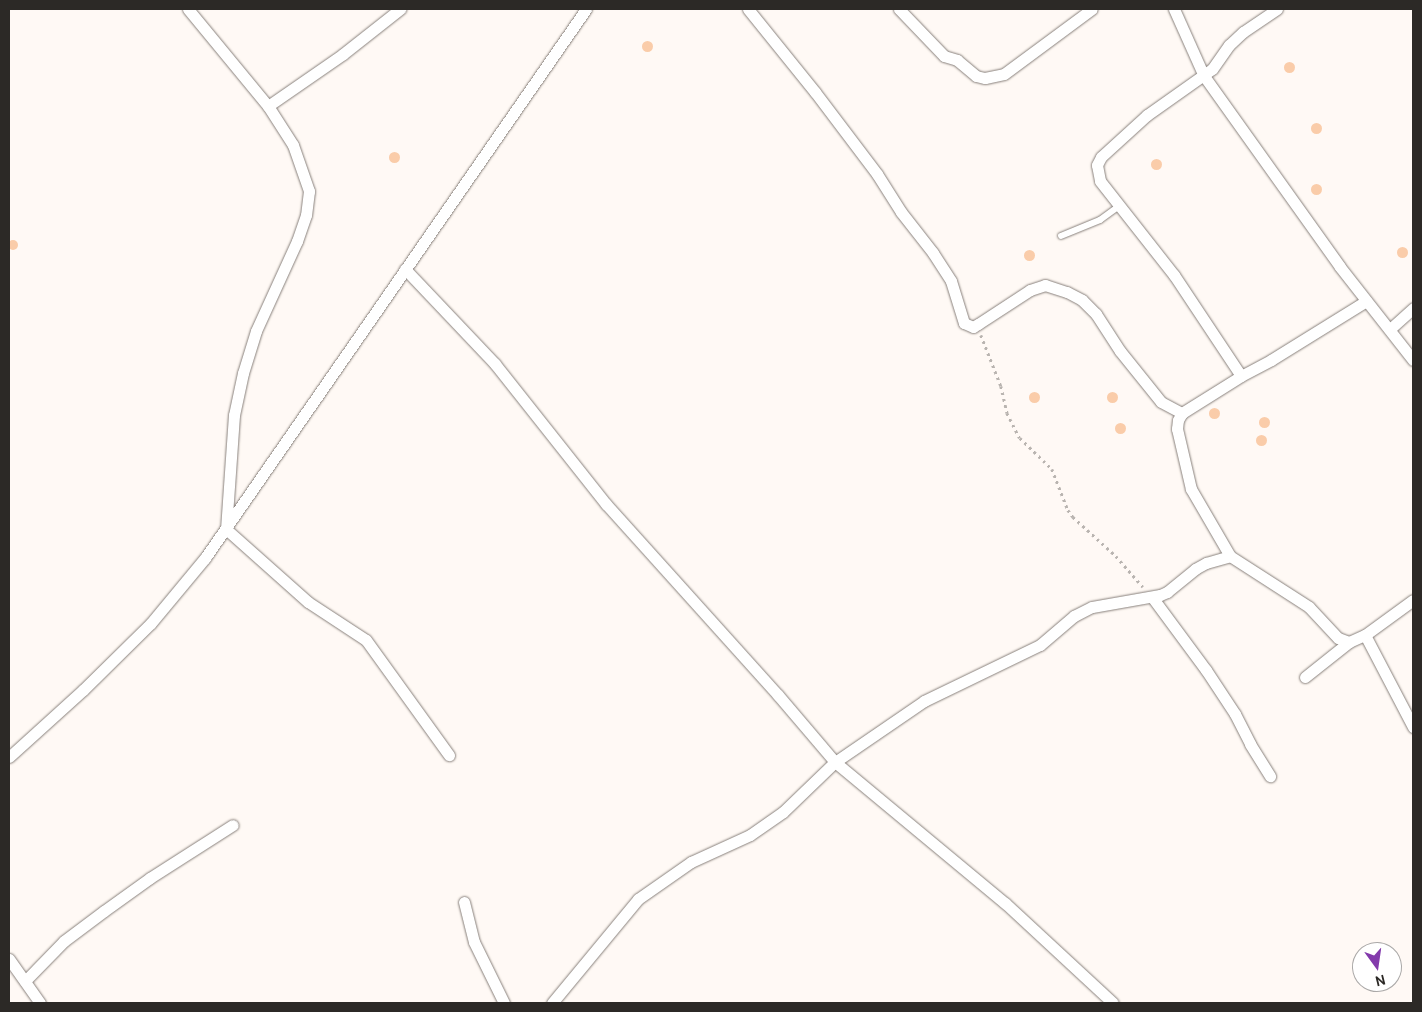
<!DOCTYPE html>
<style>
body{margin:0}
#map{position:relative;width:1422px;height:1012px;overflow:hidden;background:#fff9f5;font-family:Cabin,sans-serif}
div>[style]{position:absolute}
.building>*{inset:0;background:#facca9}
.round{border-radius:50%}
.path>*{height:2.5px;margin-top:-1.25px;transform-origin:0;background:repeating-linear-gradient(90deg,#b9b4b0 0 2.5px,transparent 0 6.5px)}
.roads{filter:drop-shadow(0 0 1px #88807b) drop-shadow(0 0 1px #88807b)}
.service>*{height:5.5px;margin:-2.75px;padding:0 2.75px;transform-origin:2.75px;border-radius:2.75px;background:#fff}
.minor>*{height:11px;margin:-5.5px;padding:0 5.5px;transform-origin:5.5px;border-radius:5.5px;background:#fff}
span{translate:-50% -50%;white-space:nowrap;text-align:center;line-height:1.15;-webkit-text-stroke:4px #fff;paint-order:stroke}
.frame{position:absolute;inset:0;border:10px solid #2c2926;pointer-events:none}
.north{position:absolute;left:1352px;top:942px;width:50px;height:50px;box-sizing:border-box;background:#fff;border:1px solid #aba9a8;border-radius:50%;rotate:166deg;font-size:14px;font-weight:700;line-height:20px;text-align:center;color:#2c2926}
.north::after{content:'';display:block;margin:auto;width:18px;height:22px;background:#833aac;clip-path:polygon(50% 0,100% 100%,50% 72%,0 100%)}
</style>
<div id="map">
<div class="building">
<div class="round" style="left:641.5px;top:40.5px;width:11px;height:11px"></div>
<div class="round" style="left:1283.5px;top:61.5px;width:11px;height:11px"></div>
<div class="round" style="left:1310.5px;top:122.5px;width:11px;height:11px"></div>
<div class="round" style="left:388.5px;top:151.5px;width:11px;height:11px"></div>
<div class="round" style="left:1150.5px;top:158.5px;width:11px;height:11px"></div>
<div class="round" style="left:1310.5px;top:183.5px;width:11px;height:11px"></div>
<div class="round" style="left:8px;top:240px;width:10px;height:10px"></div>
<div class="round" style="left:1396.5px;top:246.5px;width:11px;height:11px"></div>
<div class="round" style="left:1023.5px;top:249.5px;width:11px;height:11px"></div>
<div class="round" style="left:1106.5px;top:391.5px;width:11px;height:11px"></div>
<div class="round" style="left:1028.5px;top:391.5px;width:11px;height:11px"></div>
<div class="round" style="left:1208.5px;top:407.5px;width:11px;height:11px"></div>
<div class="round" style="left:1258.5px;top:416.5px;width:11px;height:11px"></div>
<div class="round" style="left:1114.5px;top:422.5px;width:11px;height:11px"></div>
<div class="round" style="left:1255.5px;top:434.5px;width:11px;height:11px"></div>
</div>
<div class="path">
<div style="left:981px;top:335px;width:55px;rotate:68.6deg"></div>
<div style="left:1001px;top:386px;width:28px;rotate:77deg"></div>
<div style="left:1007px;top:413px;width:28px;rotate:63deg"></div>
<div style="left:1020px;top:438px;width:45px;rotate:44.1deg"></div>
<div style="left:1052px;top:469px;width:44px;rotate:68.7deg"></div>
<div style="left:1068px;top:510px;width:9px;rotate:54deg"></div>
<div style="left:1073px;top:517px;width:58px;rotate:42.2deg"></div>
<div style="left:1116px;top:556px;width:41px;rotate:48.9deg"></div>
</div>
<div class="roads">
<div class="service">
<div style="left:1061px;top:236px;width:42px;rotate:-22.3deg"></div>
<div style="left:1100px;top:220px;width:22px;rotate:-36deg"></div>
</div>
<div class="minor">
<div style="left:188px;top:9px;width:126px;rotate:50.5deg"></div>
<div style="left:268px;top:106px;width:46px;rotate:57.3deg"></div>
<div style="left:293px;top:145px;width:49px;rotate:70.8deg"></div>
<div style="left:309px;top:191px;width:24px;rotate:97deg"></div>
<div style="left:306px;top:215px;width:28px;rotate:109deg"></div>
<div style="left:297px;top:241px;width:99px;rotate:114.5deg"></div>
<div style="left:256px;top:331px;width:44px;rotate:107.2deg"></div>
<div style="left:243px;top:373px;width:43px;rotate:102.1deg"></div>
<div style="left:234px;top:415px;width:114px;rotate:94deg"></div>
<div style="left:226px;top:529px;width:110px;rotate:41.7deg"></div>
<div style="left:308px;top:602px;width:69px;rotate:33.2deg"></div>
<div style="left:366px;top:640px;width:142px;rotate:54.2deg"></div>
<div style="left:748px;top:9px;width:107px;rotate:51.1deg"></div>
<div style="left:815px;top:92px;width:103px;rotate:52.9deg"></div>
<div style="left:877px;top:174px;width:45px;rotate:57.7deg"></div>
<div style="left:901px;top:212px;width:52px;rotate:52deg"></div>
<div style="left:933px;top:253px;width:33px;rotate:57deg"></div>
<div style="left:951px;top:281px;width:44px;rotate:72.8deg"></div>
<div style="left:964px;top:323px;width:10px;rotate:24deg"></div>
<div style="left:973px;top:327px;width:6px;rotate:-31deg"></div>
<div style="left:978px;top:324px;width:62px;rotate:-33.2deg"></div>
<div style="left:1030px;top:290px;width:16px;rotate:-18deg"></div>
<div style="left:1045px;top:285px;width:23px;rotate:18deg"></div>
<div style="left:1067px;top:292px;width:17px;rotate:28deg"></div>
<div style="left:1082px;top:300px;width:20px;rotate:45deg"></div>
<div style="left:1096px;top:314px;width:44px;rotate:57deg"></div>
<div style="left:1120px;top:351px;width:65px;rotate:51.2deg"></div>
<div style="left:1161px;top:402px;width:24px;rotate:28deg"></div>
<div style="left:899px;top:9px;width:65px;rotate:46.2deg"></div>
<div style="left:944px;top:56px;width:14px;rotate:17deg"></div>
<div style="left:957px;top:60px;width:25px;rotate:40deg"></div>
<div style="left:976px;top:76px;width:9px;rotate:13deg"></div>
<div style="left:985px;top:78px;width:19px;rotate:-12deg"></div>
<div style="left:1004px;top:74px;width:109px;rotate:-36.5deg"></div>
<div style="left:1174px;top:9px;width:73px;rotate:65.9deg"></div>
<div style="left:1204px;top:76px;width:234px;rotate:54.5deg"></div>
<div style="left:1340px;top:267px;width:118px;rotate:51.9deg"></div>
<div style="left:1277px;top:9px;width:41px;rotate:145.9deg"></div>
<div style="left:1243px;top:32px;width:19px;rotate:137deg"></div>
<div style="left:1229px;top:45px;width:29px;rotate:125deg"></div>
<div style="left:1212px;top:69px;width:80px;rotate:144.7deg"></div>
<div style="left:1147px;top:115px;width:62px;rotate:137.6deg"></div>
<div style="left:1101px;top:157px;width:9px;rotate:117deg"></div>
<div style="left:1097px;top:165px;width:16px;rotate:79deg"></div>
<div style="left:1100px;top:181px;width:120px;rotate:51.8deg"></div>
<div style="left:1174px;top:275px;width:121px;rotate:56.4deg"></div>
<div style="left:1241px;top:376px;width:34px;rotate:-28deg"></div>
<div style="left:1271px;top:360px;width:112px;rotate:-31.8deg"></div>
<div style="left:268px;top:106px;width:91px;rotate:-34.7deg"></div>
<div style="left:343px;top:54px;width:73px;rotate:-38.3deg"></div>
<div style="left:405px;top:269px;width:131px;rotate:46.5deg"></div>
<div style="left:495px;top:364px;width:179px;rotate:51.6deg"></div>
<div style="left:606px;top:504px;width:257px;rotate:48deg"></div>
<div style="left:778px;top:695px;width:88px;rotate:49.6deg"></div>
<div style="left:835px;top:762px;width:221px;rotate:39.7deg"></div>
<div style="left:1005px;top:903px;width:147px;rotate:42.8deg"></div>
<div style="left:1390px;top:329px;width:31px;rotate:-42deg"></div>
<div style="left:1230px;top:556px;width:78px;rotate:-120.2deg"></div>
<div style="left:1191px;top:489px;width:62px;rotate:-103.1deg"></div>
<div style="left:1177px;top:429px;width:9px;rotate:-84deg"></div>
<div style="left:1178px;top:420px;width:8px;rotate:-60deg"></div>
<div style="left:1182px;top:413px;width:70px;rotate:-32.1deg"></div>
<div style="left:1152px;top:597px;width:91px;rotate:53.5deg"></div>
<div style="left:1206px;top:670px;width:53px;rotate:56.6deg"></div>
<div style="left:1235px;top:714px;width:34px;rotate:63deg"></div>
<div style="left:1250px;top:744px;width:38px;rotate:58deg"></div>
<div style="left:1365px;top:635px;width:104px;rotate:62.4deg"></div>
<div style="left:1305px;top:677px;width:56px;rotate:-38.5deg"></div>
<div style="left:9px;top:757px;width:100px;rotate:-42.2deg"></div>
<div style="left:83px;top:690px;width:95px;rotate:-44.6deg"></div>
<div style="left:151px;top:623px;width:85px;rotate:-50.3deg"></div>
<div style="left:205px;top:558px;width:668px;rotate:-55.24deg"></div>
<div style="left:464px;top:902px;width:41px;rotate:76deg"></div>
<div style="left:474px;top:942px;width:68px;rotate:63.8deg"></div>
<div style="left:9px;top:959px;width:54px;rotate:54.8deg"></div>
<div style="left:25px;top:981px;width:56px;rotate:-45.7deg"></div>
<div style="left:64px;top:941px;width:50px;rotate:-36.9deg"></div>
<div style="left:104px;top:911px;width:57px;rotate:-35.7deg"></div>
<div style="left:150px;top:878px;width:98px;rotate:-32.6deg"></div>
<div style="left:552px;top:1003px;width:135px;rotate:-50.4deg"></div>
<div style="left:638px;top:899px;width:65px;rotate:-34.9deg"></div>
<div style="left:691px;top:862px;width:65px;rotate:-24.6deg"></div>
<div style="left:750px;top:835px;width:40px;rotate:-34.9deg"></div>
<div style="left:783px;top:812px;width:72px;rotate:-43.9deg"></div>
<div style="left:835px;top:762px;width:108px;rotate:-34.4deg"></div>
<div style="left:924px;top:701px;width:129px;rotate:-25.8deg"></div>
<div style="left:1040px;top:645px;width:45px;rotate:-40.5deg"></div>
<div style="left:1074px;top:616px;width:20px;rotate:-27deg"></div>
<div style="left:1092px;top:607px;width:69px;rotate:-10deg"></div>
<div style="left:1160px;top:595px;width:8px;rotate:-23deg"></div>
<div style="left:1167px;top:592px;width:36px;rotate:-39deg"></div>
<div style="left:1195px;top:569px;width:13px;rotate:-29deg"></div>
<div style="left:1206px;top:563px;width:25px;rotate:-16deg"></div>
<div style="left:1230px;top:556px;width:94px;rotate:32.8deg"></div>
<div style="left:1309px;top:607px;width:42px;rotate:46.9deg"></div>
<div style="left:1338px;top:638px;width:12px;rotate:20deg"></div>
<div style="left:1349px;top:642px;width:17px;rotate:-24deg"></div>
<div style="left:1365px;top:635px;width:59px;rotate:-36.1deg"></div>
</div>
</div>
<div class="frame"></div>
<div class="north">N</div>
</div>
